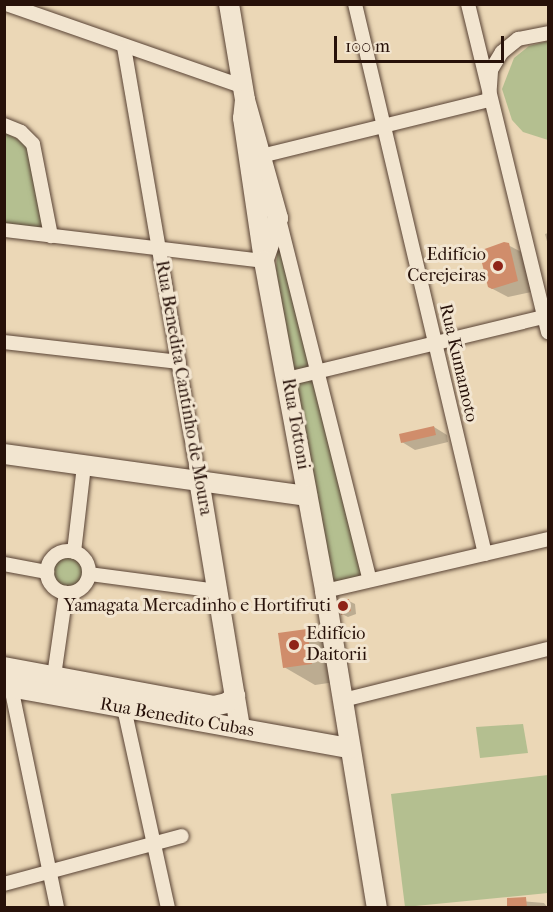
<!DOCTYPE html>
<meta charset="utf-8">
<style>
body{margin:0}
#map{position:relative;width:553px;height:912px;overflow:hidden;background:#ebd7b6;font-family:"IM FELL French Canon",serif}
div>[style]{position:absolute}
.green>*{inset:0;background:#b4bf90}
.round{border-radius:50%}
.shadow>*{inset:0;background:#0003}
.building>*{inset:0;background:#d08d6b}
.roads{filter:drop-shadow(0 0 2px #584234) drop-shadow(0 0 2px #584234)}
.street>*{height:14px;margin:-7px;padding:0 7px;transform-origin:7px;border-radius:7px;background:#f2e5d0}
.street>.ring{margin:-7px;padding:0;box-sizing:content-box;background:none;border:14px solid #f2e5d0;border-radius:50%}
.secondary>*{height:20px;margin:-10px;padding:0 10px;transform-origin:10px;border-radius:10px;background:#f2e5d0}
.dots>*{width:16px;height:16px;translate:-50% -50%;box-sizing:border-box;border:3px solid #f2e5d0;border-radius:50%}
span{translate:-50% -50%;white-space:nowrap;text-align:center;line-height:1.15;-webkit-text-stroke:6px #f2e5d0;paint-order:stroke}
.poi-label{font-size:18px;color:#271109}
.right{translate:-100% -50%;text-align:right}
.left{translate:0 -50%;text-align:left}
.street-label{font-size:18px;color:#271109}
.frame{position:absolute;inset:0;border:6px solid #271109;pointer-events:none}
.scale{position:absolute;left:334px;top:36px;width:170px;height:27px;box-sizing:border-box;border:3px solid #271109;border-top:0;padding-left:8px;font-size:18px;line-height:21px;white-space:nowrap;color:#271109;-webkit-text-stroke:4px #f2e5d0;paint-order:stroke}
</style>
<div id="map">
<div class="green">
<div style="clip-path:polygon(548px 41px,548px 140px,523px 132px,512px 120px,502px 89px,514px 58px,529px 46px)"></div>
<div style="clip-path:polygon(5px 132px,29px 146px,43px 230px,5px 225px)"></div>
<div style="clip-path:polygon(278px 243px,365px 578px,332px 586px,276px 269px)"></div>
<div class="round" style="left:53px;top:556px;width:30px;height:30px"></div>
<div style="clip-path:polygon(523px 724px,528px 753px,480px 758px,476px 727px)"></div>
<div style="clip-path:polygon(548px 775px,548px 893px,405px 907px,391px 794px)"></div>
</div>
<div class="shadow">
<div style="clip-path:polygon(548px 233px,548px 245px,545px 234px)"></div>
<div style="clip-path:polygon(508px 245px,527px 255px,536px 291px,508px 297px,489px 287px)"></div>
<div style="clip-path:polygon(434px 427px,447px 435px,448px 442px,415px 450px,402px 442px)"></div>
<div style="clip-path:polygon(349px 601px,355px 604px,356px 614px,348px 617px,342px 614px)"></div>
<div style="clip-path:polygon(307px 631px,338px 649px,342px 681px,315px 685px,284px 667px)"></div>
<div style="clip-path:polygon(508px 900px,544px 903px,548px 908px,509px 908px)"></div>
</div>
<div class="building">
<div style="clip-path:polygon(504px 242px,509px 243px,518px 281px,492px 289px,488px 287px,479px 251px)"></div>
<div style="clip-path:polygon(434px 426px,436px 435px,401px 443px,399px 434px)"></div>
<div style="clip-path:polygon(349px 599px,351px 611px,341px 615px,339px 601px)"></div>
<div style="clip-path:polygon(307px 629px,312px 664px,283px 668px,278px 633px)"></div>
<div style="clip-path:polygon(526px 897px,527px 908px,507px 908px,507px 898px)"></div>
</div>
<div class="roads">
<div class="street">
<div style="left:6px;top:4px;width:250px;rotate:19.2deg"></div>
<div style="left:355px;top:4px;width:565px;rotate:76.7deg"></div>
<div style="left:468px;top:4px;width:338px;rotate:76.3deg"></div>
<div style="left:124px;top:47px;width:439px;rotate:80.2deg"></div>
<div style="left:4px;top:125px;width:18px;rotate:22deg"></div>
<div style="left:21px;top:132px;width:17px;rotate:45deg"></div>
<div style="left:33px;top:144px;width:94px;rotate:78.9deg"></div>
<div style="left:253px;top:158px;width:243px;rotate:-13.8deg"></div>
<div style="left:489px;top:100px;width:30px;rotate:-86deg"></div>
<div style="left:491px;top:70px;width:21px;rotate:-59deg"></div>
<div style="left:502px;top:52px;width:21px;rotate:-39deg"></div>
<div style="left:518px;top:39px;width:31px;rotate:-11deg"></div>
<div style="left:279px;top:219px;width:372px;rotate:75.9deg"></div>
<div style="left:4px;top:230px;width:262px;rotate:6.8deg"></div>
<div style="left:4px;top:342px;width:176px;rotate:6.5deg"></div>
<div style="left:287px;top:379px;width:268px;rotate:-13.6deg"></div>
<div class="ring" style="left:47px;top:551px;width:28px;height:28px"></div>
<div style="left:74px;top:552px;width:87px;rotate:-83.4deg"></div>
<div style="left:4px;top:564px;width:44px;rotate:10.5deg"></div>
<div style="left:90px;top:574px;width:129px;rotate:7.6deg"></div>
<div style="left:325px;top:591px;width:229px;rotate:-13.1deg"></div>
<div style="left:54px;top:676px;width:84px;rotate:-81.8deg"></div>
<div style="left:11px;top:687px;width:226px;rotate:78.2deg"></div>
<div style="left:343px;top:700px;width:211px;rotate:-14deg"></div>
<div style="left:124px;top:708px;width:205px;rotate:77.6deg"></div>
<div style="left:4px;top:884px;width:184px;rotate:-15.1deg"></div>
</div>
<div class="secondary">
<div style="left:229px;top:4px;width:97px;rotate:80.5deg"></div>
<div style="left:245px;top:100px;width:123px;rotate:74.4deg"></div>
<div style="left:278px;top:218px;width:43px;rotate:108.9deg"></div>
<div style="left:245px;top:100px;width:18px;rotate:96deg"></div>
<div style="left:243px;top:118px;width:145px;rotate:81.6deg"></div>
<div style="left:264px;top:261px;width:336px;rotate:79.5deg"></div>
<div style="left:325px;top:591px;width:321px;rotate:80.7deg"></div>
<div style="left:4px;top:454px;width:306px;rotate:7.9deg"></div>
<div style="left:199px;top:480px;width:252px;rotate:80.6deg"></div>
<div style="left:4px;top:667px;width:214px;rotate:10.5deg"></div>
<div style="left:214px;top:706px;width:13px;rotate:-13deg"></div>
<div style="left:227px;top:703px;width:11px;rotate:-41deg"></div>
<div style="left:4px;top:686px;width:352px;rotate:10.2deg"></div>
</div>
</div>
<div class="dots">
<div style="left:498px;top:266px;background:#8f2418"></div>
<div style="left:343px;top:606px;background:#8f2418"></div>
<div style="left:294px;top:645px;background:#8f2418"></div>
</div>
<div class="poi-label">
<span class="right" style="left:486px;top:266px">Edifício<br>Cerejeiras</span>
<span class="right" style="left:331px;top:606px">Yamagata Mercadinho e Hortifruti</span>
<span class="left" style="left:306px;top:645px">Edifício<br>Daitorii</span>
</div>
<div class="street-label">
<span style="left:458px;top:363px;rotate:77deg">Rua Kumamoto</span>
<span style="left:183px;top:388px;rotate:80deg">Rua Benedita Cantinho de Moura</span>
<span style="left:295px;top:424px;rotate:80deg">Rua Tottoni</span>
<span style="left:177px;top:718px;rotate:10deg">Rua Benedito Cubas</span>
</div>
<div class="frame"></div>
<div class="scale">100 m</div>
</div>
